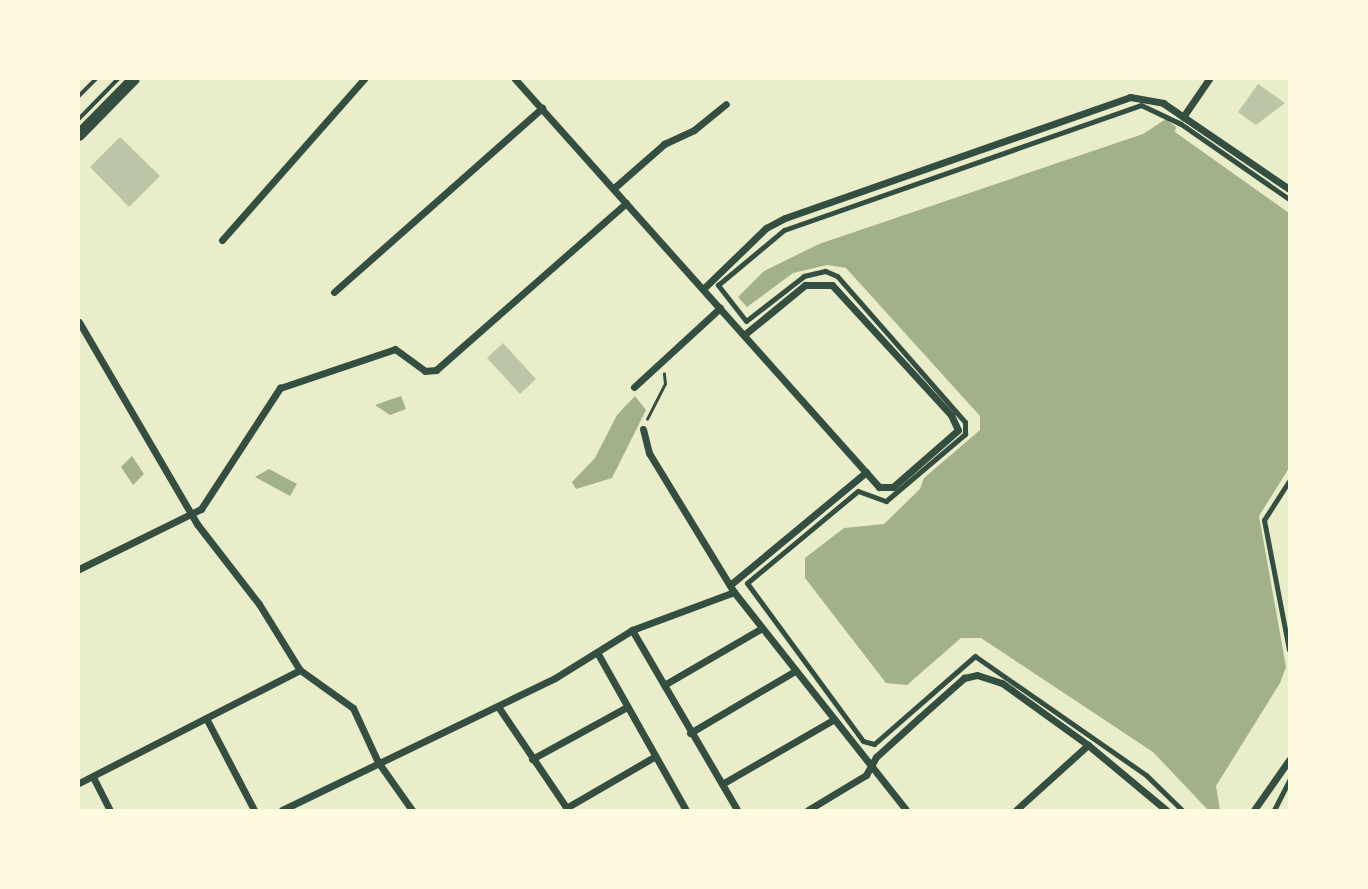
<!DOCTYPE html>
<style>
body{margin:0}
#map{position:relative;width:1368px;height:889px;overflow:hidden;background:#e9edc9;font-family:"Source Sans 3",sans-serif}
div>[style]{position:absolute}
.water>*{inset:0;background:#a3b18a}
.building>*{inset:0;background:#bcc5a7}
.path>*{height:2.5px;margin:-1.25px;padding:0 1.25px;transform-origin:1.25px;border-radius:1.25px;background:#344e41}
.service>*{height:3.5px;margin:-1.75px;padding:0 1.75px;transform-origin:1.75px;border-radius:1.75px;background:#344e41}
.pedestrian>*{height:5px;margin:-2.5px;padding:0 2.5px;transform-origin:2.5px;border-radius:2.5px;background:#344e41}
.minor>*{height:7px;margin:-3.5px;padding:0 3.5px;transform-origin:3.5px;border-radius:3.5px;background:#344e41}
.primary>*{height:12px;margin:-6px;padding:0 6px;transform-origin:6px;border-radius:6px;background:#344e41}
span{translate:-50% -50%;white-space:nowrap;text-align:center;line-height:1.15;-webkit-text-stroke:6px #fefae0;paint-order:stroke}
.frame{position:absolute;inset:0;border:80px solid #fefae0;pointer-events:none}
</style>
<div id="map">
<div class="water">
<div style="clip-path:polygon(1166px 119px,1176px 127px,1175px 132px,1289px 213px,1289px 468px,1259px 516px,1286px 667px,1280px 683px,1216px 786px,1220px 810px,1208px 810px,1153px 752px,981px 638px,961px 638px,907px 685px,886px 683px,805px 578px,805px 558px,844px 528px,884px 524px,920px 489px,924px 478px,980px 430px,980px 416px,846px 268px,827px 265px,793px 273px,747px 307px,738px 297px,764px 271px,819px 244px,1143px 134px)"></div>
<div style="clip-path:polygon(401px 396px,406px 409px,390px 415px,375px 405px)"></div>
<div style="clip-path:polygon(635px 396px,646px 410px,612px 478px,576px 489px,572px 482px,595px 458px,617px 415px)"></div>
<div style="clip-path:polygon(132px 456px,144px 474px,133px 485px,121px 467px)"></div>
<div style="clip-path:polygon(269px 469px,297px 484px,290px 496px,255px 477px)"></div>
</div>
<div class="building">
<div style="clip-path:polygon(1258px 84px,1285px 103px,1256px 125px,1238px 112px)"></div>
<div style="clip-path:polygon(120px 137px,160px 176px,129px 207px,90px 167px)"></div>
<div style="clip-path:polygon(503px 343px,536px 379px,520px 394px,487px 358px)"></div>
</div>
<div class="path">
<div style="left:647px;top:419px;width:39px;rotate:-63deg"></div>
<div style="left:665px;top:384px;width:10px;rotate:-96deg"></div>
</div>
<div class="service">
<div style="left:79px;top:96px;width:24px;rotate:-45deg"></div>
<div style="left:79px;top:119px;width:56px;rotate:-45.7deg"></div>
</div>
<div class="pedestrian">
<div style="left:1289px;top:481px;width:46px;rotate:122.7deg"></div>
<div style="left:1264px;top:520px;width:132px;rotate:79.1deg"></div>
<div style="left:1182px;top:810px;width:50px;rotate:-135.8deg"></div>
<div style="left:1146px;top:775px;width:208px;rotate:-145.2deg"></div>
<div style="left:975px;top:656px;width:134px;rotate:138.9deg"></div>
<div style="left:874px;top:744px;width:11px;rotate:-165deg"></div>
<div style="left:863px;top:741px;width:196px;rotate:-126.3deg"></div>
<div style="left:747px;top:583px;width:144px;rotate:-39.7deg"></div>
<div style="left:858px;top:491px;width:30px;rotate:20deg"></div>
<div style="left:886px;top:501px;width:104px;rotate:-40.3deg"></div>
<div style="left:965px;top:434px;width:12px;rotate:-90deg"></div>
<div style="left:965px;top:422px;width:194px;rotate:-131.2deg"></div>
<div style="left:837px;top:276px;width:13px;rotate:-157deg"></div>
<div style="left:825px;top:271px;width:22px;rotate:167deg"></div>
<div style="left:804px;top:276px;width:73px;rotate:142.2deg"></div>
<div style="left:746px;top:321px;width:46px;rotate:-127.9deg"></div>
<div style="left:718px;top:285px;width:86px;rotate:-39.8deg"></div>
<div style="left:784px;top:230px;width:378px;rotate:-19.3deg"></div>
<div style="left:1141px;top:105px;width:44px;rotate:25.4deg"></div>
<div style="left:1181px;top:124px;width:131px;rotate:34.8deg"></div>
<div style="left:1274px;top:810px;width:33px;rotate:-63deg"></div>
</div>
<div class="minor">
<div style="left:515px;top:79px;width:547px;rotate:48.26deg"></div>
<div style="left:879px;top:487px;width:14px"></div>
<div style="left:893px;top:487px;width:86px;rotate:-41.2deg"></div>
<div style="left:958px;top:430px;width:17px;rotate:-115deg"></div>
<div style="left:951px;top:415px;width:176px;rotate:-132.5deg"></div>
<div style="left:832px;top:285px;width:27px;rotate:180deg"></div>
<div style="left:805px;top:285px;width:79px;rotate:140.7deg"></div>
<div style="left:1183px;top:117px;width:46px;rotate:-55.6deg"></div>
<div style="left:614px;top:188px;width:67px;rotate:-41.3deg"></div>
<div style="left:664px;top:144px;width:33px;rotate:-25deg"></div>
<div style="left:694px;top:130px;width:41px;rotate:-39.1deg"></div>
<div style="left:222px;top:240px;width:215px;rotate:-48.6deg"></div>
<div style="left:703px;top:289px;width:88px;rotate:-44.1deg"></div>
<div style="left:766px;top:228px;width:21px;rotate:-28deg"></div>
<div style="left:785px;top:218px;width:366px;rotate:-19.3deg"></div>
<div style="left:1130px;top:97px;width:34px;rotate:10deg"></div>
<div style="left:1163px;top:103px;width:153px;rotate:34.3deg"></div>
<div style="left:334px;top:292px;width:278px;rotate:-41.5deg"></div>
<div style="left:79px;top:322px;width:234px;rotate:59.7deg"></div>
<div style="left:197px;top:524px;width:101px;rotate:52.2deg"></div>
<div style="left:259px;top:604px;width:78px;rotate:58.2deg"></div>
<div style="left:300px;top:670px;width:65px;rotate:35.6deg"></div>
<div style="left:353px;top:708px;width:60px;rotate:65.2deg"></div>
<div style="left:378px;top:762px;width:59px;rotate:54.7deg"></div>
<div style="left:634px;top:387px;width:117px;rotate:-42.6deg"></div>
<div style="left:643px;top:429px;width:25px;rotate:76deg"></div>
<div style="left:649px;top:453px;width:163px;rotate:58.6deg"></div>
<div style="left:734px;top:592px;width:278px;rotate:51.7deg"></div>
<div style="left:79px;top:569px;width:136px;rotate:-26.2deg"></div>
<div style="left:201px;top:509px;width:145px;rotate:-56.9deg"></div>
<div style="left:280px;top:388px;width:121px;rotate:-18.7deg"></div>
<div style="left:395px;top:349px;width:37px;rotate:36deg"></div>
<div style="left:425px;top:371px;width:11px;rotate:-5deg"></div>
<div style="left:436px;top:370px;width:253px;rotate:-41.3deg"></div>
<div style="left:730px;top:585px;width:177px;rotate:-39.7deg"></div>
<div style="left:632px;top:630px;width:208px;rotate:59.7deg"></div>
<div style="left:598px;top:654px;width:179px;rotate:60.6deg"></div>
<div style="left:664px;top:685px;width:113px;rotate:-30.2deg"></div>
<div style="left:499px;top:708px;width:123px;rotate:55.9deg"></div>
<div style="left:206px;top:718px;width:104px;rotate:62.4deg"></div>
<div style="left:690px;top:733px;width:122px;rotate:-30.6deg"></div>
<div style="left:532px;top:759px;width:108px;rotate:-28.7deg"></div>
<div style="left:93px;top:777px;width:37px;rotate:63deg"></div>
<div style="left:79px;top:783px;width:248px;rotate:-27.1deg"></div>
<div style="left:722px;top:784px;width:128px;rotate:-30deg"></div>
<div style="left:566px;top:808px;width:102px;rotate:-30.1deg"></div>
<div style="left:282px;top:810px;width:303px;rotate:-25.8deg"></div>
<div style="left:555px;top:678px;width:91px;rotate:-31.9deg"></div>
<div style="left:632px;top:630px;width:109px;rotate:-20.4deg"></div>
<div style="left:808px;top:810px;width:68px;rotate:-31.1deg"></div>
<div style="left:866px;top:775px;width:21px;rotate:-61deg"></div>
<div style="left:876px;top:757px;width:59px;rotate:-42.3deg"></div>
<div style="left:920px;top:717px;width:59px;rotate:-41.6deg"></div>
<div style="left:964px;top:678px;width:13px;rotate:-13deg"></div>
<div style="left:977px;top:675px;width:26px;rotate:18deg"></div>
<div style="left:1002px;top:683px;width:106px;rotate:35.8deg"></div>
<div style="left:1088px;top:745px;width:102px;rotate:39.8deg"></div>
<div style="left:1016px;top:810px;width:97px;rotate:-42.1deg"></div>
<div style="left:1254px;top:810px;width:61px;rotate:-55deg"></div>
</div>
<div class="primary">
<div style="left:79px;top:135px;width:78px;rotate:-45.5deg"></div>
</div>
<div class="frame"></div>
</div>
